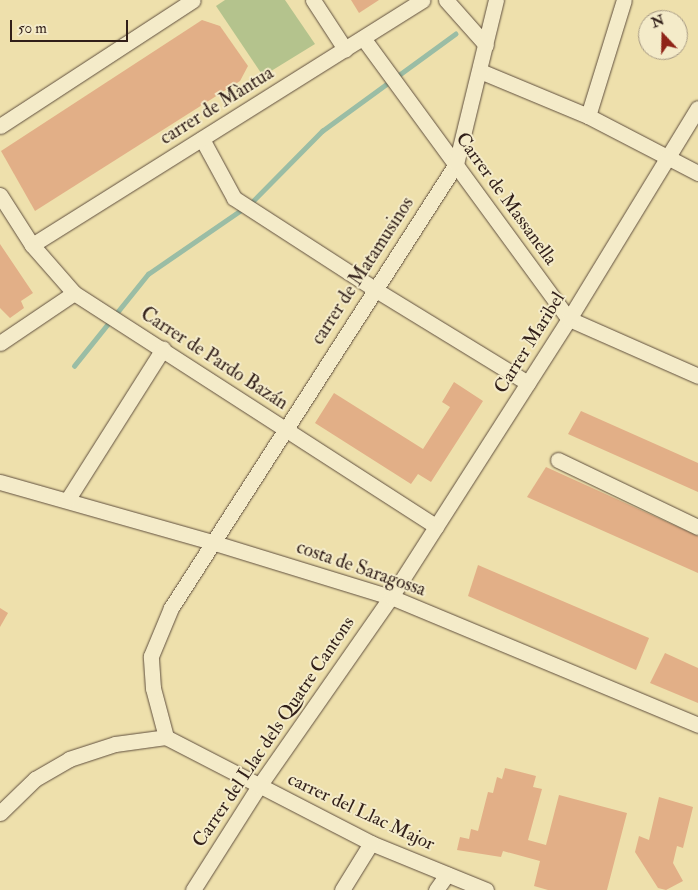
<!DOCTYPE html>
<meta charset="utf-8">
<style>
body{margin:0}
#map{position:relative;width:698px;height:890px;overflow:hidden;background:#eee0ac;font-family:"IM FELL Double Pica",serif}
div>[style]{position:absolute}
.green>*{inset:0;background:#b4c38d}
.stream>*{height:4.5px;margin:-2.25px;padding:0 2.25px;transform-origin:2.25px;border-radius:2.25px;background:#9abda5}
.building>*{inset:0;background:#e2af87}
.roads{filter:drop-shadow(0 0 1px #604f3e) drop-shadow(0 0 1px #604f3e)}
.minor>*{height:15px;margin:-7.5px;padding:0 7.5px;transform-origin:7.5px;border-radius:7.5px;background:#f4ebc9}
span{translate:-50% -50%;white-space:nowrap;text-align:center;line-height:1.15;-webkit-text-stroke:4px #f4ebc9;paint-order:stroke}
.street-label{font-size:19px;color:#311f19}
.north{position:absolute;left:638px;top:10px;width:50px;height:50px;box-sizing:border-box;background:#f4ebc9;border:1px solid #a69983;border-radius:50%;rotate:339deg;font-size:14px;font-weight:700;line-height:20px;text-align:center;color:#311f19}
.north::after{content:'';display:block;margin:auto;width:18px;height:22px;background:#8f2418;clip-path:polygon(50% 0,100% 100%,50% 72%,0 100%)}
.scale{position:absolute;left:10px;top:20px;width:118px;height:22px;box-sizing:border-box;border:2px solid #311f19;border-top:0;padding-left:6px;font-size:15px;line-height:18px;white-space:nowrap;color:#311f19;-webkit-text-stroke:4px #f4ebc9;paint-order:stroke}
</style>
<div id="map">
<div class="green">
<div style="clip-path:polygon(225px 0,285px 0,315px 44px,263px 76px,216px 6px)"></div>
</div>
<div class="stream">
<div style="left:250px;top:204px;width:103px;rotate:-45.4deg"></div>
<div style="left:322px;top:131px;width:165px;rotate:-36.1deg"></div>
<div style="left:74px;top:366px;width:118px;rotate:-51.2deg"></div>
<div style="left:148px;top:274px;width:116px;rotate:-34.5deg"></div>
</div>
<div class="building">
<div style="clip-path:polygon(351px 0,379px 0,359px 13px)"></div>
<div style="clip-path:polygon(202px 20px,220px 26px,248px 66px,240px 81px,35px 211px,1px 151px)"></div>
<div style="clip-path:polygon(0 244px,33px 293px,21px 301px,24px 308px,10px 318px,0 308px)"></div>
<div style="clip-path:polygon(454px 382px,483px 401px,431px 482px,418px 474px,411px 484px,315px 423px,334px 393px,423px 449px,450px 407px,442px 402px)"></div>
<div style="clip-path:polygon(581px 411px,698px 463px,698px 492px,568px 434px)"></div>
<div style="clip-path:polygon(546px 467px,698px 536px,698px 573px,527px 497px)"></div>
<div style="clip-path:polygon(478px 565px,649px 638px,636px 670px,468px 596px)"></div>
<div style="clip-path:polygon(0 608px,8px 613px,0 627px)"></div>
<div style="clip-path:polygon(665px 653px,698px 668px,698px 703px,650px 683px)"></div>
<div style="clip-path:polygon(505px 768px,536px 776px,533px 787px,542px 789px,528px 840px,546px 845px,559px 795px,627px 813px,607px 890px,548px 890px,534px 886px,540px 861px,503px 851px,501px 857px,457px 850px,460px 837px,469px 839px,471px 829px,478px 831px,488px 792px,493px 793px,497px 777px,502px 779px)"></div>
<div style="clip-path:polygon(659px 797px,693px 807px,683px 848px,677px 846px,673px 863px,683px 881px,666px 890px,658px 888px,635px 852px,639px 836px,649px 840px)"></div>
</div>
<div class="roads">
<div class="minor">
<div style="left:313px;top:0;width:59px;rotate:56.9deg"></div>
<div style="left:446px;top:0;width:60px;rotate:48.4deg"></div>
<div style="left:363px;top:38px;width:348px;rotate:53.8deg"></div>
<div style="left:569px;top:319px;width:141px;rotate:23.8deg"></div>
<div style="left:480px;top:71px;width:117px;rotate:22.6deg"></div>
<div style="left:588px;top:116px;width:124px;rotate:27.4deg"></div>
<div style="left:588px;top:116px;width:121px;rotate:-72.8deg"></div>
<div style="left:0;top:126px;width:230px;rotate:-33.1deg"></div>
<div style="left:202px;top:139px;width:67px;rotate:61.5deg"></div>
<div style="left:234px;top:198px;width:169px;rotate:32.9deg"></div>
<div style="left:376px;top:290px;width:178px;rotate:31.5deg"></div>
<div style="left:0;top:195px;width:59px;rotate:57.4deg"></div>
<div style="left:32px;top:245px;width:64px;rotate:48.8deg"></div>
<div style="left:74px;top:293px;width:431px;rotate:32.8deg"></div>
<div style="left:32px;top:245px;width:461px;rotate:-32.1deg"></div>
<div style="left:0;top:343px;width:89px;rotate:-34deg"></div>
<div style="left:558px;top:460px;width:155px;rotate:25.6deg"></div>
<div style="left:0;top:482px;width:223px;rotate:15.8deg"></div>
<div style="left:215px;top:543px;width:184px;rotate:17.1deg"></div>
<div style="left:391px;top:597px;width:333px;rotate:22.6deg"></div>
<div style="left:68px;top:499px;width:178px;rotate:-57.7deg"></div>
<div style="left:0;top:813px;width:49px;rotate:-44.2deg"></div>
<div style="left:35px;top:779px;width:39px;rotate:-30deg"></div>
<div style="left:69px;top:759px;width:48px;rotate:-18.1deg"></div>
<div style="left:115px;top:744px;width:51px;rotate:-7.8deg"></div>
<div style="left:193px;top:890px;width:123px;rotate:-57.6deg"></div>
<div style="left:259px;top:786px;width:231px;rotate:-55.1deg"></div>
<div style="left:391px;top:597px;width:330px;rotate:-57.4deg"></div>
<div style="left:569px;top:319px;width:247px;rotate:-58.6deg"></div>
<div style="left:342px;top:890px;width:55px;rotate:-58.3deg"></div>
<div style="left:436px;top:890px;width:19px;rotate:-55deg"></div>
<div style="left:486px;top:890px;width:124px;rotate:-157.8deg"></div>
<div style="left:371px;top:843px;width:231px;rotate:-152.7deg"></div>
<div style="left:166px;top:737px;width:51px;rotate:-104.9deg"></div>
<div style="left:153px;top:688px;width:32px;rotate:-94deg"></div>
<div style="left:151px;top:656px;width:52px;rotate:-67.4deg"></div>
<div style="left:171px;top:608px;width:528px;rotate:-57.3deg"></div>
<div style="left:456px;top:164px;width:169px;rotate:-76.3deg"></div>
</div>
</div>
<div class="street-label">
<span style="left:217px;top:106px;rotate:-32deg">carrer de Màntua</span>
<span style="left:506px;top:199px;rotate:54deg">Carrer de Massanella</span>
<span style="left:363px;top:271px;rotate:-57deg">carrer de Matamusinos</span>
<span style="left:530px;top:343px;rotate:-58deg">Carrer Maribel</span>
<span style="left:214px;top:359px;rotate:33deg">Carrer de Pardo Bazán</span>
<span style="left:361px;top:569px;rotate:19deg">costa de Saragossa</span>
<span style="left:274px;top:732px;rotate:-56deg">Carrer del Llac dels Quatre Cantons</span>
<span style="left:361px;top:812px;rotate:25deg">carrer del Llac Major</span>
</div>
<div class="north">N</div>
<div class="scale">50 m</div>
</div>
